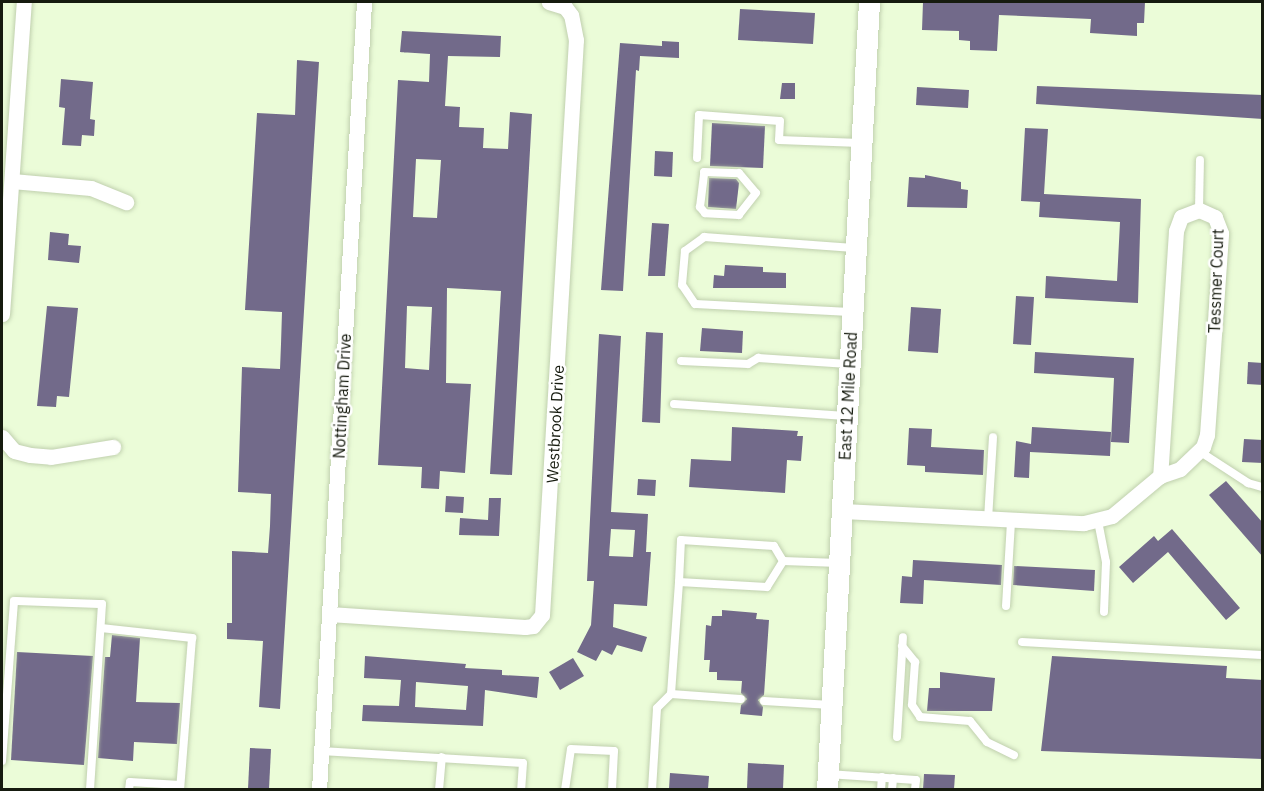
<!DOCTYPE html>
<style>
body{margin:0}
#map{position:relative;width:1264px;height:791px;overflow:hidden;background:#ebfcd8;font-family:"IBM Plex Sans",sans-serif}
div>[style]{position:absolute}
.building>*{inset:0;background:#726a8a}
.roads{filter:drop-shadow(0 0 2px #c0d0ae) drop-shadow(0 0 2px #c0d0ae)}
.service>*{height:8px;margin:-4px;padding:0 4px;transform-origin:4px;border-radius:4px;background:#fff}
.minor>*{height:15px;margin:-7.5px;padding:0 7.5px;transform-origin:7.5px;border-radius:7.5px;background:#fff}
.secondary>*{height:21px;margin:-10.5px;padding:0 10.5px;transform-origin:10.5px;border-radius:10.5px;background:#fff}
span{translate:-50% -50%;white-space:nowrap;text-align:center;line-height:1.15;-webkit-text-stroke:5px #fff;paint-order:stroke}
.street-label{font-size:16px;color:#161b0f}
.frame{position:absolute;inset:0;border:3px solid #161b0f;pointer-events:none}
</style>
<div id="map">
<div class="building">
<div style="clip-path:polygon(923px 2px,1145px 2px,1144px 23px,1137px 23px,1137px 36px,1090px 33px,1091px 19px,999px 15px,997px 51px,970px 50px,970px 41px,959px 40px,959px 31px,922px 30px)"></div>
<div style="clip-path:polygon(740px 9px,815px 13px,813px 44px,738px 40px)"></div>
<div style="clip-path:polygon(evenodd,402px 31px,501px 36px,500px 57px,448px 56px,445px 106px,460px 107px,459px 127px,484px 128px,483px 148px,508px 149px,510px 112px,532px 114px,512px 475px,490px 474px,501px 291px,447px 288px,446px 383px,471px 384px,465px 473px,440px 471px,439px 489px,421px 488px,422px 467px,378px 465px,398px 80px,429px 82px,430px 54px,400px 52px,402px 31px,416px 159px,441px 160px,437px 218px,413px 217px,416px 159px,402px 31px,407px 306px,432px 307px,429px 370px,405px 368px,407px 306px)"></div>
<div style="clip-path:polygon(662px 41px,679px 42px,679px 58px,640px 56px,639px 71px,636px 70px,623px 291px,601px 290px,620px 43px,662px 46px)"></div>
<div style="clip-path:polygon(297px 60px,319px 62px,280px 709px,259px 707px,263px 641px,227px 639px,227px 623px,232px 623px,232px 551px,268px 553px,270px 526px,271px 494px,238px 492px,242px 367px,280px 369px,281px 344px,282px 312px,245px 310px,257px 113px,295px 115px)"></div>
<div style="clip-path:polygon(61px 79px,93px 82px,90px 119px,95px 120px,94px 136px,82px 135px,81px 146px,62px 145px,65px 108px,59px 107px)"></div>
<div style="clip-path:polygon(782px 83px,795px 83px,795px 99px,780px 99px)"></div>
<div style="clip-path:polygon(1037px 86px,1263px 95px,1263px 119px,1036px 104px)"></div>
<div style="clip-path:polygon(917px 87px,969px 90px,968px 108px,916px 105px)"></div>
<div style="clip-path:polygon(712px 123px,765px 126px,763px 168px,710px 166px)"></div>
<div style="clip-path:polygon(1025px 128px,1048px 129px,1044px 194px,1141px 199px,1138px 303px,1045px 298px,1046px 276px,1117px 281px,1120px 222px,1039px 217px,1040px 202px,1021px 201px)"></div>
<div style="clip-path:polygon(655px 151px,673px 152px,672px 177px,654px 176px)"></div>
<div style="clip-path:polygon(925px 175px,961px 182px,961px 189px,968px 190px,967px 208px,907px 207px,909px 177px,925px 178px)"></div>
<div style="clip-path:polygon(709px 178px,736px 179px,739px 183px,736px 209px,708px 207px)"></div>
<div style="clip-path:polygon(652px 223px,669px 224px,665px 276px,648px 276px)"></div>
<div style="clip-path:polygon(50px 232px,69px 234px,68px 245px,81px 246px,79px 263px,48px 260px)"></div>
<div style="clip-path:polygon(725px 265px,763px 267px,763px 272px,786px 273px,786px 288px,713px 288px,714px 275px,724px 276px)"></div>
<div style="clip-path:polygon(1016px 296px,1034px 297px,1031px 345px,1013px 344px)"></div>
<div style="clip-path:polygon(47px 306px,78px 308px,69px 397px,57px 396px,56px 407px,37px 406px)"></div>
<div style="clip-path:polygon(911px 307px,941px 309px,938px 353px,908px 351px)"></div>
<div style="clip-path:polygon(702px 328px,743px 331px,742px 353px,700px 351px)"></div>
<div style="clip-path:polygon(646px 332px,663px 333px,660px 423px,642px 422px)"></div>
<div style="clip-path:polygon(evenodd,599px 334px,621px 336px,611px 512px,648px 514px,646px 552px,651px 552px,647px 606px,614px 604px,613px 627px,647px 637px,642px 652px,617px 645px,612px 655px,602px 650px,596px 661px,577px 652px,591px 625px,594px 581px,587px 581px,599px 334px,611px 529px,635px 530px,633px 557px,609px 556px,611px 529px)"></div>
<div style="clip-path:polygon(1035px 352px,1134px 358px,1129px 443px,1111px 442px,1114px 378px,1034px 373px)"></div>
<div style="clip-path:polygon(1248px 362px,1263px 363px,1263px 385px,1247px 384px)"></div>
<div style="clip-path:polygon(732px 427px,798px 431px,797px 436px,803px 436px,801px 461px,787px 460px,785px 493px,689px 487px,691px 459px,731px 461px)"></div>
<div style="clip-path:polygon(1032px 427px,1111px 432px,1110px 456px,1030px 452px,1029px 478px,1014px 477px,1016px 441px,1031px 444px)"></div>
<div style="clip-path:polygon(909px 428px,932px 429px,931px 447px,984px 450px,983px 475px,925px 472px,925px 466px,907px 465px)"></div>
<div style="clip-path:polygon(1244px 439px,1263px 440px,1263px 463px,1242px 462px)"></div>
<div style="clip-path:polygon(638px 479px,656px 480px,655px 496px,637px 495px)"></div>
<div style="clip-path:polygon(1226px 481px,1263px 523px,1263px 557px,1209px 495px)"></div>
<div style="clip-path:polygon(446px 496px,464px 497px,463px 513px,445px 512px)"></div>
<div style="clip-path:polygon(489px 498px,501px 498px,499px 536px,459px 535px,460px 518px,488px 520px)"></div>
<div style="clip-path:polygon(1172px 529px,1240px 608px,1226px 620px,1168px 552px,1133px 583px,1119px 567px,1154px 536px,1158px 541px)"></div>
<div style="clip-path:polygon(913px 560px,1002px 565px,1001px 585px,924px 580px,923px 604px,900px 603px,902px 576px,912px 577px)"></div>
<div style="clip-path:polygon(1014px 566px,1095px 570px,1094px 591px,1013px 585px)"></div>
<div style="clip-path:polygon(722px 610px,757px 613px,756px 619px,769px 620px,764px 695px,758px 700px,763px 707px,762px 716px,740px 714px,741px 705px,747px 699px,741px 693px,742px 681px,717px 680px,717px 672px,709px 672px,710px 660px,704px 660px,706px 625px,711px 626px,712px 616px,722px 616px)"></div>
<div style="clip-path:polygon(112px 635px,140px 638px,136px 702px,180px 703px,177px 744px,134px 742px,133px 761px,98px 758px,105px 657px,110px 657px)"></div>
<div style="clip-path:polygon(17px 652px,93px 656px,84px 765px,11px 760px)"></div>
<div style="clip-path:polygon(evenodd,365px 656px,466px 664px,465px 668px,502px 670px,502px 675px,539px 677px,537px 698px,485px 690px,483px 726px,362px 721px,363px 705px,399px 706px,401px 680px,364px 678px,365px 656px,416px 682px,468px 686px,466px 710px,415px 707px,416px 682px)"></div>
<div style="clip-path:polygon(1052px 656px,1227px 666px,1226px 678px,1263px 680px,1263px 759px,1041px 751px)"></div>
<div style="clip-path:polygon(573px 658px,584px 676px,560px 690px,549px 672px)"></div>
<div style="clip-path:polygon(940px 672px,995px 678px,992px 711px,927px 711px,929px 688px,940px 688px)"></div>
<div style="clip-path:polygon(250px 748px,271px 749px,269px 789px,248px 789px)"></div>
<div style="clip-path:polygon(748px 763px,784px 765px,783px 789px,747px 789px)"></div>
<div style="clip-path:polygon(670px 773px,709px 776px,708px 789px,669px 789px)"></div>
<div style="clip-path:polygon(924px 774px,955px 775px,954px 789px,923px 789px)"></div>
</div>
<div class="roads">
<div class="service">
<div style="left:697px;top:158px;width:43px;rotate:-87.3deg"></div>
<div style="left:699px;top:115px;width:81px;rotate:4.2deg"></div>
<div style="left:780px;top:121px;width:19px;rotate:93deg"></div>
<div style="left:779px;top:140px;width:81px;rotate:2.1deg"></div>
<div style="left:704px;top:172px;width:35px;rotate:2deg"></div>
<div style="left:739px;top:173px;width:26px;rotate:50deg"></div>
<div style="left:756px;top:193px;width:28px;rotate:128deg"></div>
<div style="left:739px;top:215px;width:34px;rotate:-177deg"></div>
<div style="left:705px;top:213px;width:8px;rotate:-130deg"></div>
<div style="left:700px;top:207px;width:35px;rotate:-83deg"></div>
<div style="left:1199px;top:210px;width:50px;rotate:-88.9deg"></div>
<div style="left:850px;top:312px;width:155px;rotate:-177deg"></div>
<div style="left:695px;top:304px;width:23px;rotate:-124deg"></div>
<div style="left:682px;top:285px;width:34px;rotate:-85deg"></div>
<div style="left:685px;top:251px;width:24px;rotate:-36deg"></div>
<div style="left:704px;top:237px;width:150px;rotate:4.2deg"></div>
<div style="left:681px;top:361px;width:67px;rotate:2.6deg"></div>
<div style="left:748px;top:364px;width:12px;rotate:-31deg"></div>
<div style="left:758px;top:358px;width:90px;rotate:3.8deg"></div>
<div style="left:674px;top:404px;width:172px;rotate:4deg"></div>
<div style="left:1199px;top:451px;width:59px;rotate:33.1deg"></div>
<div style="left:1248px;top:483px;width:15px;rotate:16deg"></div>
<div style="left:988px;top:519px;width:82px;rotate:-86.5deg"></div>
<div style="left:1098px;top:521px;width:42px;rotate:79deg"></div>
<div style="left:1106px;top:562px;width:50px;rotate:92.3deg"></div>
<div style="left:679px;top:582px;width:42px;rotate:-87.3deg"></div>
<div style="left:681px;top:540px;width:93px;rotate:3.7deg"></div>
<div style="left:774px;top:546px;width:17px;rotate:59deg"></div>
<div style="left:1006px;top:606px;width:85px;rotate:-86.6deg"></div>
<div style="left:101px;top:628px;width:92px;rotate:6.3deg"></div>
<div style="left:192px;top:638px;width:152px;rotate:94.5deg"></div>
<div style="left:1022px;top:642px;width:240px;rotate:3.1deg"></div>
<div style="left:902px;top:646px;width:21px;rotate:51deg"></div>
<div style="left:915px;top:662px;width:43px;rotate:94deg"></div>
<div style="left:912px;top:705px;width:14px;rotate:56deg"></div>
<div style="left:920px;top:717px;width:50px;rotate:4.6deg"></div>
<div style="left:970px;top:721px;width:27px;rotate:51deg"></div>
<div style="left:987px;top:742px;width:30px;rotate:26deg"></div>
<div style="left:671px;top:694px;width:112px;rotate:-85.9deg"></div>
<div style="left:679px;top:582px;width:88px;rotate:3.3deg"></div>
<div style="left:767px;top:587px;width:31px;rotate:-58deg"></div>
<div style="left:783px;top:561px;width:56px;rotate:2deg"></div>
<div style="left:764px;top:701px;width:67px;rotate:3.4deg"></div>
<div style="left:897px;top:737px;width:100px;rotate:-86.6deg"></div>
<div style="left:321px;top:751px;width:202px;rotate:3.4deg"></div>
<div style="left:523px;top:763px;width:27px;rotate:94deg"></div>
<div style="left:2px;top:761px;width:160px;rotate:-85.7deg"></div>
<div style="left:14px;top:601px;width:88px;rotate:2deg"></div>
<div style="left:102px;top:604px;width:186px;rotate:93.7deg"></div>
<div style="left:828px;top:774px;width:88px;rotate:3.9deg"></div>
<div style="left:916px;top:780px;width:10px;rotate:96deg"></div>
<div style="left:129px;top:790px;width:8px;rotate:-83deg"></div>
<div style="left:130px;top:782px;width:50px;rotate:3.4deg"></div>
<div style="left:439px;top:790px;width:33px;rotate:-85deg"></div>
<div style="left:565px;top:790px;width:41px;rotate:-81.7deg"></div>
<div style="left:571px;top:749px;width:43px;rotate:2.7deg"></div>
<div style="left:614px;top:751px;width:39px;rotate:93deg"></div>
<div style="left:652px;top:790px;width:82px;rotate:-86.5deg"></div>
<div style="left:657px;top:708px;width:20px;rotate:-45deg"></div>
<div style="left:671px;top:694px;width:70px;rotate:4.1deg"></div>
<div style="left:881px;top:790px;width:13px;rotate:-86deg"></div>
<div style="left:892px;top:790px;width:12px;rotate:-85deg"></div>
</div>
<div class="minor">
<div style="left:12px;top:181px;width:79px;rotate:5.1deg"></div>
<div style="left:91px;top:188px;width:38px;rotate:22deg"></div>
<div style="left:2px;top:314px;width:313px;rotate:-86deg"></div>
<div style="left:2px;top:437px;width:18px;rotate:49deg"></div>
<div style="left:14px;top:451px;width:16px;rotate:14deg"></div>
<div style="left:30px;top:455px;width:21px;rotate:5deg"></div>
<div style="left:51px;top:457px;width:63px;rotate:-9.2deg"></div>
<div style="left:843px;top:511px;width:241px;rotate:2.9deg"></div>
<div style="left:1084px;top:523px;width:29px;rotate:-14deg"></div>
<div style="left:1112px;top:516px;width:62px;rotate:-39.8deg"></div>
<div style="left:1160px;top:476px;width:21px;rotate:-19deg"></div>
<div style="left:1180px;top:469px;width:32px;rotate:-44deg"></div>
<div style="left:1203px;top:447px;width:13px;rotate:-72deg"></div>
<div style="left:1207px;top:435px;width:202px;rotate:-86deg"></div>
<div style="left:1221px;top:233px;width:17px;rotate:-111deg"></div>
<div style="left:1215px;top:217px;width:17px;rotate:-156deg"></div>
<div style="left:1199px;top:210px;width:19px;rotate:159deg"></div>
<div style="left:1181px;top:217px;width:15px;rotate:110deg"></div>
<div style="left:1176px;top:231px;width:246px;rotate:93.7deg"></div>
<div style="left:329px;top:614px;width:196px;rotate:3.8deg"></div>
<div style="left:525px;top:627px;width:8px;rotate:-7deg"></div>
<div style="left:533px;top:626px;width:14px;rotate:-51deg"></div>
<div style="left:542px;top:615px;width:576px;rotate:-86.62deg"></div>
<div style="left:576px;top:40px;width:25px;rotate:-101deg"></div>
<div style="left:571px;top:15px;width:10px;rotate:-127deg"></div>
<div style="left:565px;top:7px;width:17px;rotate:-163deg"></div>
<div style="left:319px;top:790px;width:789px;rotate:-86.73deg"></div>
</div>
<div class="secondary">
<div style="left:827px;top:790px;width:789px;rotate:-86.95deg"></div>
</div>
</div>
<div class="street-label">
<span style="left:1216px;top:281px;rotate:-88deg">Tessmer Court</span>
<span style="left:342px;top:396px;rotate:-87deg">Nottingham Drive</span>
<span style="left:848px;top:396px;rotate:-87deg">East 12 Mile Road</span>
<span style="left:555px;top:424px;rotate:-87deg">Westbrook Drive</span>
</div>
<div class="frame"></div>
</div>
